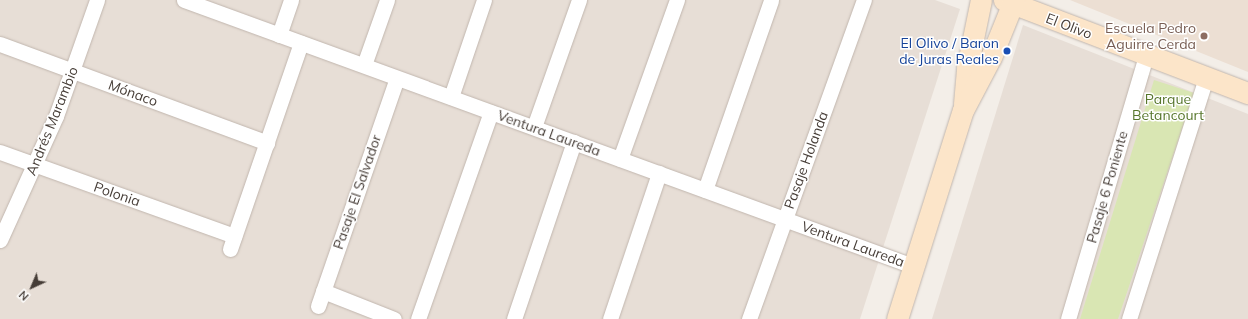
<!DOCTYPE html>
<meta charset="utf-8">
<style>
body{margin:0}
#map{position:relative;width:1248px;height:319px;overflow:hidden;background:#f3eee8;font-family:Mulish,sans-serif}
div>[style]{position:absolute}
.residential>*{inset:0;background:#e7ded6}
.education>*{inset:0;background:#ecdfd3}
.green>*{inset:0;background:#d9e6b3}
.roads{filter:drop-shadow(0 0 1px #c1b6ae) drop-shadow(0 0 1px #c1b6ae)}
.street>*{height:15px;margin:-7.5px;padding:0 7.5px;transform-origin:7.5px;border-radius:7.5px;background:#fff}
.secondary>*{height:21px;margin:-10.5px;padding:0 10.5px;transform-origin:10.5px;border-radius:10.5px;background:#fce5c9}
.dots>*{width:11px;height:11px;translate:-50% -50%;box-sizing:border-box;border:2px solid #fff;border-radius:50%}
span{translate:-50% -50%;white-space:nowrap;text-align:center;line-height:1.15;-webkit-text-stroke:3px #fff;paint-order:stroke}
.street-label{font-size:14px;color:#463d37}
.education-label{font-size:14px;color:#785e54}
.right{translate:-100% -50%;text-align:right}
.transit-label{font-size:14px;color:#164399}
.park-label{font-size:14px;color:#57762c}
.north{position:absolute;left:12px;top:267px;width:40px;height:40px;-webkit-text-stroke:3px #fff;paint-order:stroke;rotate:224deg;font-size:11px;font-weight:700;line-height:16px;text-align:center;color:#463d37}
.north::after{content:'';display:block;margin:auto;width:14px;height:18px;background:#463d37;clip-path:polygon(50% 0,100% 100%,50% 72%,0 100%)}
</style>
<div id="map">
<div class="residential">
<div style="clip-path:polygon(0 0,935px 0,960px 9px,860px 319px,0 319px)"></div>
<div style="clip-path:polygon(1023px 25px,1248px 114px,1248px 319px,932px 319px)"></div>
</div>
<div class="education">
<div style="clip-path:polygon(1070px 0,1248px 0,1248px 72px)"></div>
</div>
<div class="green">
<div style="clip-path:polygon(1154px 80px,1194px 93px,1118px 319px,1080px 319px)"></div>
</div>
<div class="roads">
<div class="street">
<div style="left:184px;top:0;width:776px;rotate:20.05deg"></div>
<div style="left:279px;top:35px;width:37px;rotate:-71deg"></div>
<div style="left:0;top:44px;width:285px;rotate:20.3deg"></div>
<div style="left:364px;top:65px;width:69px;rotate:-70.5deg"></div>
<div style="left:451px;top:97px;width:102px;rotate:-71.2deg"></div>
<div style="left:534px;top:127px;width:135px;rotate:-70.5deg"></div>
<div style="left:0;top:152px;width:249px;rotate:19.7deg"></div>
<div style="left:620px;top:159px;width:169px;rotate:-70.3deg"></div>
<div style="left:705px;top:190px;width:201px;rotate:-70.8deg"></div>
<div style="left:0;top:240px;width:136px;rotate:-65.7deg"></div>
<div style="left:56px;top:116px;width:123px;rotate:-70.5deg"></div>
<div style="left:230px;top:249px;width:218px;rotate:-71deg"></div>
<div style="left:323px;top:291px;width:76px;rotate:21.5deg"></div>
<div style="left:318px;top:306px;width:241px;rotate:-70.9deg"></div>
<div style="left:418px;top:319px;width:219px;rotate:-70.6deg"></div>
<div style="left:514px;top:319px;width:187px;rotate:-71.3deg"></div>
<div style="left:610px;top:319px;width:154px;rotate:-71.4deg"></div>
<div style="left:749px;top:319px;width:339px;rotate:-70.2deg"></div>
<div style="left:1068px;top:319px;width:275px;rotate:-73.5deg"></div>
<div style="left:1129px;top:319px;width:254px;rotate:-72.3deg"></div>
</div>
<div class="secondary">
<div style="left:1004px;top:0;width:261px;rotate:20.9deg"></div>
<div style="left:964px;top:104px;width:36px;rotate:-85deg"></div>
<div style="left:967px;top:68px;width:69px;rotate:-78.4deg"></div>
<div style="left:897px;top:319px;width:219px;rotate:-72.5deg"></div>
<div style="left:963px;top:110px;width:60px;rotate:-62.2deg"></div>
<div style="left:991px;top:57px;width:61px;rotate:-68deg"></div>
</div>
</div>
<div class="dots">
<div style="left:1204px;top:36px;background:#8d6e63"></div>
<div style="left:1007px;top:51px;background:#1a4fb4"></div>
</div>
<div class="street-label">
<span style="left:1069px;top:26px;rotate:21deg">El Olivo</span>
<span style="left:133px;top:93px;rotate:20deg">Mónaco</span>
<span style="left:52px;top:121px;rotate:-68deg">Andrés Marambio</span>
<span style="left:549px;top:133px;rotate:20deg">Ventura Laureda</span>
<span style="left:806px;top:160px;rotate:-70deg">Pasaje Holanda</span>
<span style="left:1107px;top:187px;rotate:-74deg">Pasaje 6 Poniente</span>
<span style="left:357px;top:192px;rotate:-71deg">Pasaje El Salvador</span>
<span style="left:117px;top:194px;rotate:19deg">Polonia</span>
<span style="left:853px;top:244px;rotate:20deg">Ventura Laureda</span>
</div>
<div class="education-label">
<span class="right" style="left:1196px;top:36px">Escuela Pedro<br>Aguirre Cerda</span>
</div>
<div class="transit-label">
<span class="right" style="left:999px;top:51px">El Olivo / Baron<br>de Juras Reales</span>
</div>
<div class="park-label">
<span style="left:1168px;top:107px">Parque<br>Betancourt</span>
</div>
<div class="north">N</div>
</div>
